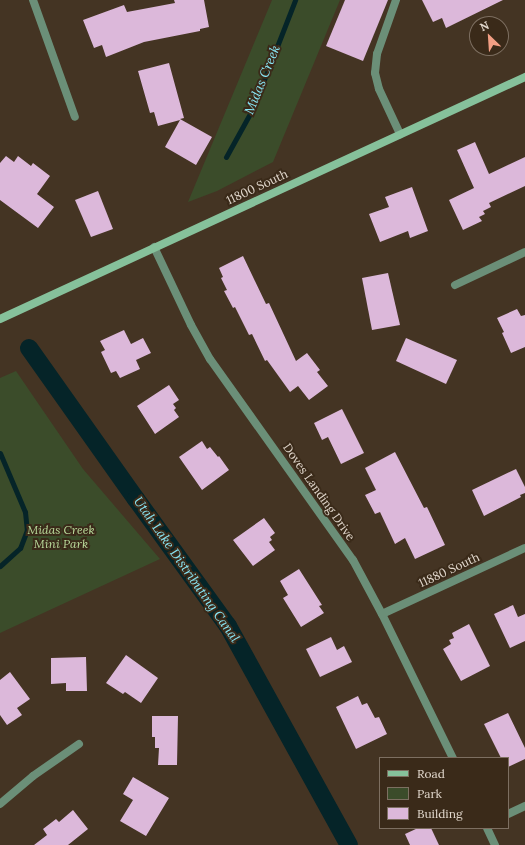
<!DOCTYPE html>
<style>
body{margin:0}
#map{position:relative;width:525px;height:845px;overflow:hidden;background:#443423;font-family:Lora,serif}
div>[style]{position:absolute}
.green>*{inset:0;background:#3b4c2a}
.stream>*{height:5px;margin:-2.5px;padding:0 2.5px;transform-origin:2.5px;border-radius:2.5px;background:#052428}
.canal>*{height:18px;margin:-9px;padding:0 9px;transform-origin:9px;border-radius:9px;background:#052428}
.building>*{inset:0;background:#dcb8da}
.lane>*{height:8px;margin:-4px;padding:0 4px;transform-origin:4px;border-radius:4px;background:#6b8f78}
.street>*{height:8px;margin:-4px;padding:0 4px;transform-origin:4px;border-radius:4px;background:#6b8f78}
.secondary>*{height:8px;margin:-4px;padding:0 4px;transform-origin:4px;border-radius:4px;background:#86c19b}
span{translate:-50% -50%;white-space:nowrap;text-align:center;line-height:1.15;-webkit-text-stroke:4px #3a2a19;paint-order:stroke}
.street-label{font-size:12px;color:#e1d7cc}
.park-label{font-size:12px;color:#b9da9b;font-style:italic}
.water-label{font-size:13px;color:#89e6f5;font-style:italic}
.legend{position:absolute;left:379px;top:757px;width:130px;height:72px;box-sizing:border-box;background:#3a2a19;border:1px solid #7d6f61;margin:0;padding:5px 7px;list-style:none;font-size:12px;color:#e1d7cc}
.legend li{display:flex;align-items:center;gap:8px;height:20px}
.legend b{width:20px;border:1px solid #7d6f61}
.north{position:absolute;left:469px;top:16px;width:40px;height:40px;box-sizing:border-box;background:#3a2a19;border:1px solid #7d6f61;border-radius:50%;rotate:335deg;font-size:11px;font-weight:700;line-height:16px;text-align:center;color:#e1d7cc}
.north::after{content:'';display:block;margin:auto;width:14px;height:18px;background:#f39f84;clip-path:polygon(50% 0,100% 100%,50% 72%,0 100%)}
</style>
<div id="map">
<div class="green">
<div style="clip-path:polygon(272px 0,340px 0,273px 162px,217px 191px,188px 202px)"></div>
<div style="clip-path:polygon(16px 371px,83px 469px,160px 559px,0 633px,0 378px)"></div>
</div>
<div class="stream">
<div style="left:226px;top:157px;width:56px;rotate:-61.1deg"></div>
<div style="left:253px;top:108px;width:116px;rotate:-68.7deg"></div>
<div style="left:0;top:453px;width:64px;rotate:67deg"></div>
<div style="left:25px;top:512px;width:18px;rotate:84deg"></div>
<div style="left:27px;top:530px;width:19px;rotate:111deg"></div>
<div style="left:20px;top:548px;width:27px;rotate:138deg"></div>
</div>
<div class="canal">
<div style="left:29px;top:348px;width:185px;rotate:54.7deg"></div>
<div style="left:136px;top:499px;width:157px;rotate:54.1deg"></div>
<div style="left:228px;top:626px;width:250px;rotate:61.1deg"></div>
</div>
<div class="building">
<div style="clip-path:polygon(174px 0,204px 0,209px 27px,200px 29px,200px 31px,144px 42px,106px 57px,102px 45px,94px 48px,83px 20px,124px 5px,127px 12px,175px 3px)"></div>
<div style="clip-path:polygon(345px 0,388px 0,363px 61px,326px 46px)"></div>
<div style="clip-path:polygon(422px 0,503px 0,446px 28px,442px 18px,433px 22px)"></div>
<div style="clip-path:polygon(169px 63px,184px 118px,180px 119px,212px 137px,196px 165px,165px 147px,180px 120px,158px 126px,154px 112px,150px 113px,138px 71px)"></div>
<div style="clip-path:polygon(475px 142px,489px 174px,525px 157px,525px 186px,489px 203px,491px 207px,483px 211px,485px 214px,479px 217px,482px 221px,463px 230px,449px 200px,474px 188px,457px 150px)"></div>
<div style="clip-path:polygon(6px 156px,14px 162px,18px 156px,31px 166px,33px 163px,50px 176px,37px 194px,54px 207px,38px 228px,0 200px,0 163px)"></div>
<div style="clip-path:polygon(412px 187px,428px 231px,410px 238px,408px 231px,380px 242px,369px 214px,389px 207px,385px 197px)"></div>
<div style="clip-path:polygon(98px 191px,113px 229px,91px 237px,75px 200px)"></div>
<div style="clip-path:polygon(243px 256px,266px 304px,269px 303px,296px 361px,307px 353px,320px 370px,317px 372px,328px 386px,309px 400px,298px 386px,290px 392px,267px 360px,265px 361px,252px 334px,249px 335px,235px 307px,233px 308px,224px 291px,227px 290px,221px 278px,223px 277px,219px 268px)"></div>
<div style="clip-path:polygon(388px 273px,400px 325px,372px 330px,362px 278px)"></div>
<div style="clip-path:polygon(517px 309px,521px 316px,525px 315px,525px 347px,511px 353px,502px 333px,504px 332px,497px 318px)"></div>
<div style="clip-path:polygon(124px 330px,131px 344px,143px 338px,151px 353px,136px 360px,140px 369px,120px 378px,116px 371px,111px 373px,101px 352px,105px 350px,100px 341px)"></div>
<div style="clip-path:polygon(406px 338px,457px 360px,446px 384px,396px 361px)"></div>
<div style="clip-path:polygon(169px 385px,179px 400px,173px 404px,176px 408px,174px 410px,179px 417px,155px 434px,137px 406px)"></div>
<div style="clip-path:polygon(342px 409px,364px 453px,341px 464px,328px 437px,322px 440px,314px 423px)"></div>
<div style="clip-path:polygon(202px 441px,207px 449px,210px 447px,218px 457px,219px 456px,229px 470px,202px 490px,179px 457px)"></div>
<div style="clip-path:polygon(395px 452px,424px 508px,427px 507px,445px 545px,415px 559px,405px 538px,395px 544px,380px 512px,375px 514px,365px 495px,376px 490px,365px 468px)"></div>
<div style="clip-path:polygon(516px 469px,525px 487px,525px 493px,520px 495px,521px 497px,484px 516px,472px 490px)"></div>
<div style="clip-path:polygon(264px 518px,275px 533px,270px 537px,272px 540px,269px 542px,275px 550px,253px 566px,233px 540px)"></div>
<div style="clip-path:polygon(299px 569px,322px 605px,319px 606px,324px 613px,301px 627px,283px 598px,288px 595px,280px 581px)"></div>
<div style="clip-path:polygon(513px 605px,518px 617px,525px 614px,525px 641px,510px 648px,494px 614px)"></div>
<div style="clip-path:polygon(469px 624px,490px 666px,461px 681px,443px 649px,451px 644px,449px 640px,454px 638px,452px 633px)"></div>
<div style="clip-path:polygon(331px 637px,337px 650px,344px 646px,352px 662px,320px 677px,306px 649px)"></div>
<div style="clip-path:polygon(126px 655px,158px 678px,141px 703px,125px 692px,123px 694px,106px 683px)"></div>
<div style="clip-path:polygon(86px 657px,87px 691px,66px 691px,66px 683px,51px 684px,51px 658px)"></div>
<div style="clip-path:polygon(10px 672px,30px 699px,17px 708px,22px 715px,7px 725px,0 715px,0 680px)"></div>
<div style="clip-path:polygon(358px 696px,362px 705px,367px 703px,375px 718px,379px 717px,387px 734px,356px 749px,336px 707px)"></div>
<div style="clip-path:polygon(508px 713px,525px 748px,525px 759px,508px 767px,508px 758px,501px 758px,484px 724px)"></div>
<div style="clip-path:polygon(152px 716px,178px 716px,177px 765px,158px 765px,159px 748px,155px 748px,155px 737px,152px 737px)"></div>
<div style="clip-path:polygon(133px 777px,169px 798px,146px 836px,120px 821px,133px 800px,123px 794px)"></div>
<div style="clip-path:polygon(73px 810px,88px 829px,68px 845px,34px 845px,47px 835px,43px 829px,56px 819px,59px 822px)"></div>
<div style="clip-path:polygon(418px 828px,431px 828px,439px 845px,410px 845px,405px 834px)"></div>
</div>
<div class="lane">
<div style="left:396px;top:0;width:57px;rotate:109.4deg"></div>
<div style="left:377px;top:54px;width:19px;rotate:96deg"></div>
<div style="left:375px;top:73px;width:16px;rotate:76deg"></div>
<div style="left:379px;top:89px;width:50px;rotate:65deg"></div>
</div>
<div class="street">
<div style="left:33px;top:0;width:124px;rotate:70.3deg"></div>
<div style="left:154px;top:247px;width:86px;rotate:64.6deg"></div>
<div style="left:191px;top:325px;width:39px;rotate:61deg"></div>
<div style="left:210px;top:359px;width:247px;rotate:54.6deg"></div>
<div style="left:353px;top:560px;width:61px;rotate:61.8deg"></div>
<div style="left:382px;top:614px;width:161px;rotate:63.8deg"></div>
<div style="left:455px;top:285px;width:77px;rotate:-25.2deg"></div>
<div style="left:382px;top:614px;width:157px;rotate:-24.8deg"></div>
<div style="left:0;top:804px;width:43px;rotate:-40.3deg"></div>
<div style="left:33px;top:776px;width:56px;rotate:-34.8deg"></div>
<div style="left:508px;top:814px;width:19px;rotate:-25deg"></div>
<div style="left:487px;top:828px;width:19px;rotate:65deg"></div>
</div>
<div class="secondary">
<div style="left:0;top:319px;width:578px;rotate:-24.75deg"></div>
</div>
<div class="street-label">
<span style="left:257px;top:187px;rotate:-25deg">11800 South</span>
<span style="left:319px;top:492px;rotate:55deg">Doves Landing Drive</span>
<span style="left:449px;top:570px;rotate:-25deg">11880 South</span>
</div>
<div class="park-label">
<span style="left:61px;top:537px">Midas Creek<br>Mini Park</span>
</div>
<div class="water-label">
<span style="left:263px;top:80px;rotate:-68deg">Midas Creek</span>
<span style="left:186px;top:570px;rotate:55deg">Utah Lake Distributing Canal</span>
</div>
<ul class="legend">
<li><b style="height:5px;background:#86c19b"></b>Road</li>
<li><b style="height:11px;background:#3b4c2a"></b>Park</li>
<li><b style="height:11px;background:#dcb8da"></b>Building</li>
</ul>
<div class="north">N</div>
</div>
